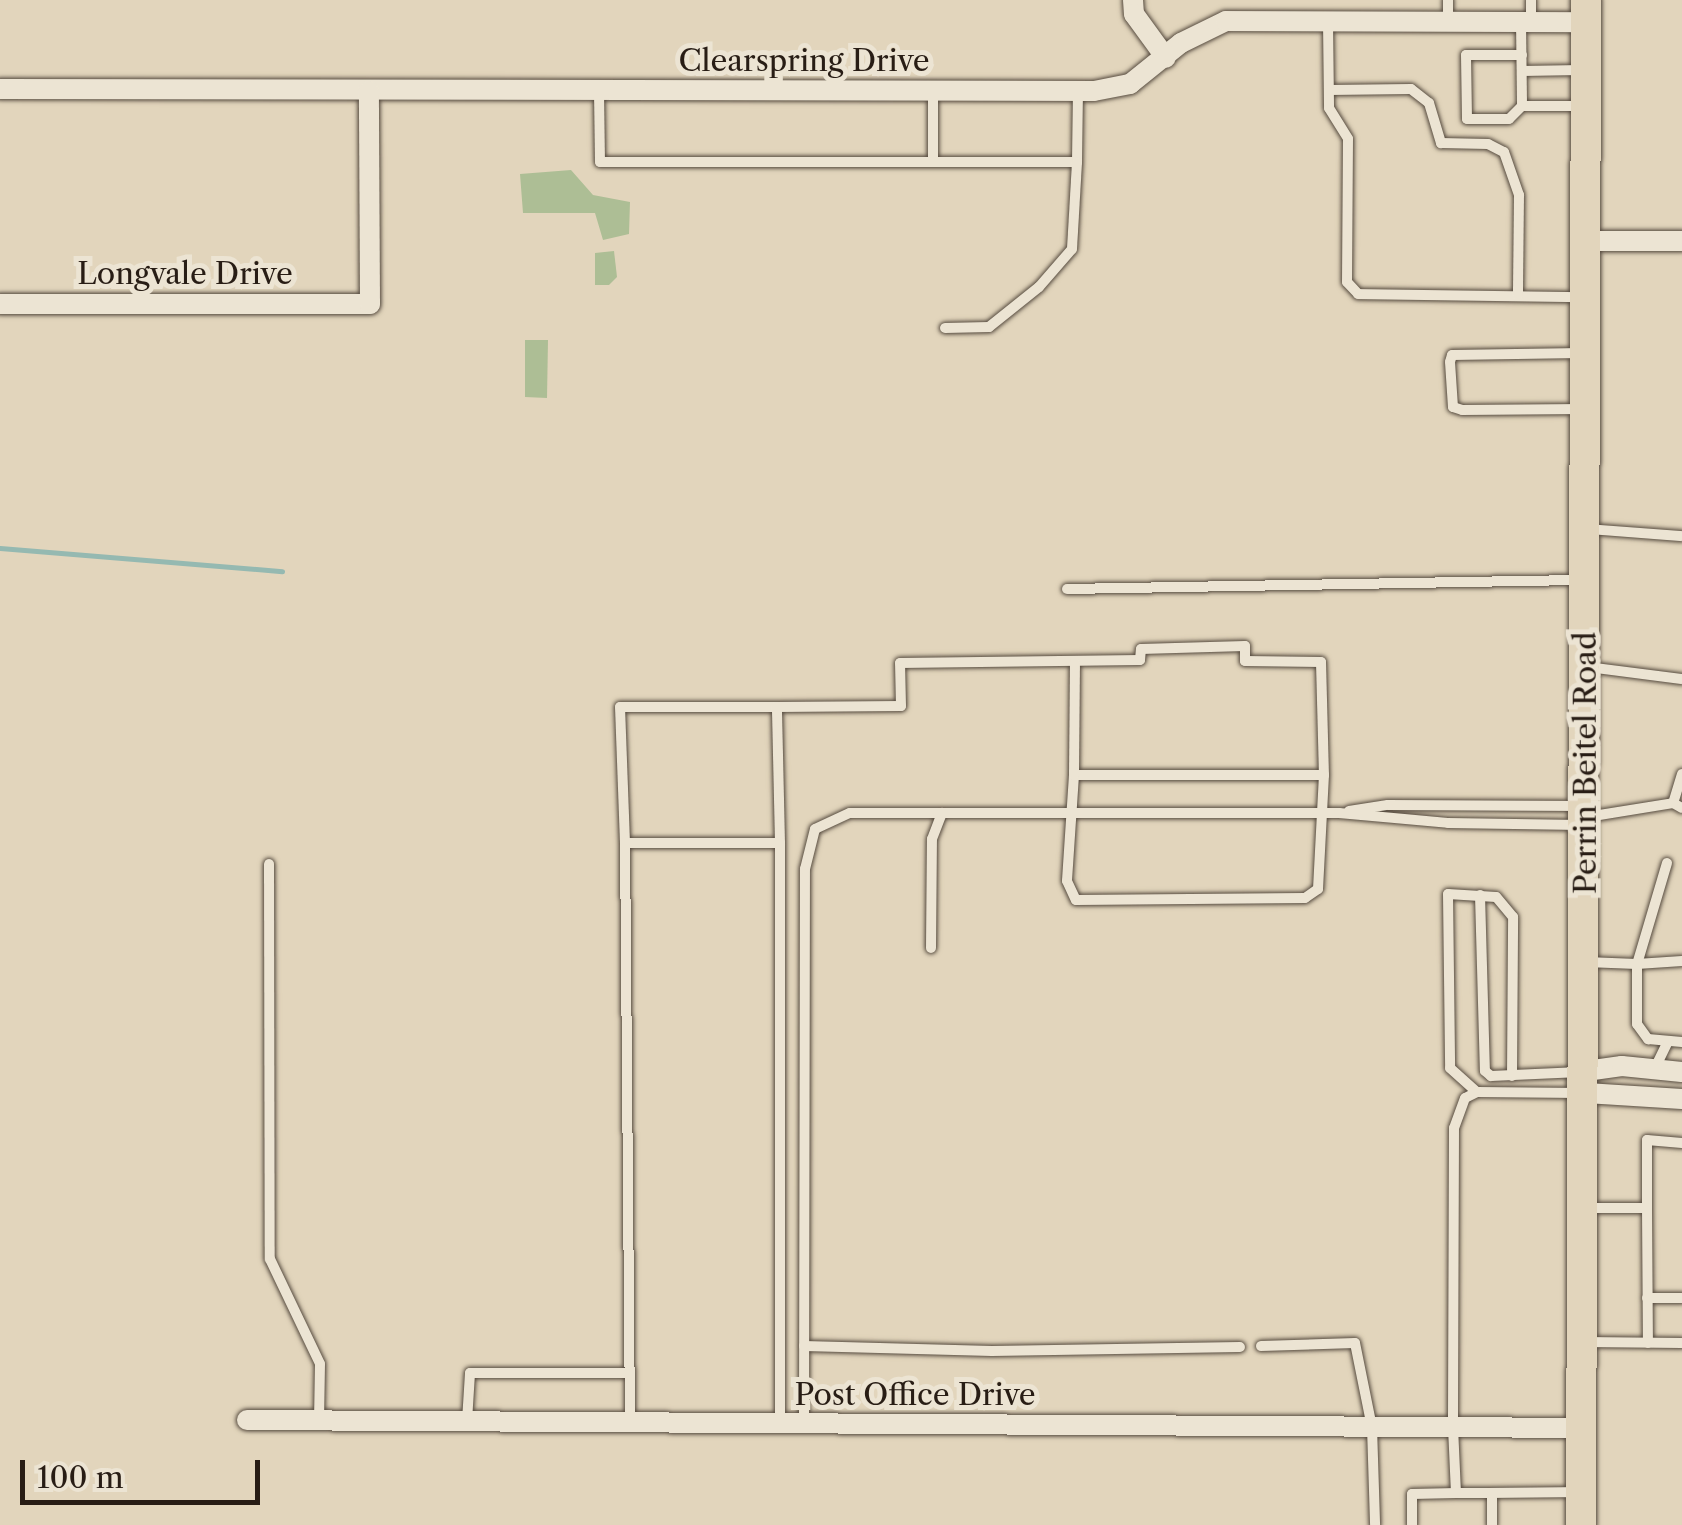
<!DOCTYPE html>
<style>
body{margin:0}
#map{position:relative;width:1682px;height:1525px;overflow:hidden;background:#e2d5bc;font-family:"Libre Caslon Text",serif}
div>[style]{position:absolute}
.green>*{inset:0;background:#adbe95}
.stream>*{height:5px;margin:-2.5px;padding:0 2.5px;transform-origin:2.5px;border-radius:2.5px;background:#95b9b1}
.roads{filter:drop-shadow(0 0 2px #564b3f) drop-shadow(0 0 2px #564b3f)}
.lane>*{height:10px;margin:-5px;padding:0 5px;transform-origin:5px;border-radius:5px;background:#ece4d3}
.street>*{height:20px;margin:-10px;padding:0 10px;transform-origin:10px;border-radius:10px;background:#ece4d3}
.primary>*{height:30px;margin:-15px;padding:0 15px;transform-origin:15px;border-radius:15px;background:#e2d5bc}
span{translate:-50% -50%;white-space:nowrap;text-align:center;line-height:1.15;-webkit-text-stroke:10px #ece4d3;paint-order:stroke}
.street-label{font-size:30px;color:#281d15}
.scale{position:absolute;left:20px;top:1460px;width:240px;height:45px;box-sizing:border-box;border:5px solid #281d15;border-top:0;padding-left:12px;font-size:30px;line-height:35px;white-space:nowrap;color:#281d15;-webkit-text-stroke:8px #ece4d3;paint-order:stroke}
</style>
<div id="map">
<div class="green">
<div style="clip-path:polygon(571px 170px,593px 195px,630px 202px,629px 234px,603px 240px,595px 213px,523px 213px,520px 174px)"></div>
<div style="clip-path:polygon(614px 251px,617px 277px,609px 285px,595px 285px,595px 253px)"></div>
<div style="clip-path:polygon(525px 340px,548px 340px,547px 398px,525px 397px)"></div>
</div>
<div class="stream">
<div style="left:0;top:548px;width:283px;rotate:4.7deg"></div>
</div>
<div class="roads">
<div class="lane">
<div style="left:1448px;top:21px;width:21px;rotate:-90deg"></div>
<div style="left:1521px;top:21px;width:85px;rotate:89.3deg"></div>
<div style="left:1522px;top:106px;width:60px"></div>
<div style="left:1531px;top:21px;width:21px;rotate:-90deg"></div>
<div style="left:1328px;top:22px;width:86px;rotate:89.3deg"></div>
<div style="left:1329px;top:108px;width:36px;rotate:58deg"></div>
<div style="left:1348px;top:139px;width:143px;rotate:90.4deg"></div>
<div style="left:1347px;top:282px;width:16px;rotate:47deg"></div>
<div style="left:1358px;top:294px;width:221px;rotate:0.8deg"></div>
<div style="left:1522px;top:55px;width:56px;rotate:180deg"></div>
<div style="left:1466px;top:55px;width:64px;rotate:89.1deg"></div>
<div style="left:1467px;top:119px;width:42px"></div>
<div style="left:1509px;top:119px;width:18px;rotate:-45deg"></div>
<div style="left:1522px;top:71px;width:59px;rotate:-1deg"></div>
<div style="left:1329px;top:90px;width:82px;rotate:-0.7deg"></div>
<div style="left:1411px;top:89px;width:23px;rotate:38deg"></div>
<div style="left:1429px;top:103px;width:42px;rotate:73.3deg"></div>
<div style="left:1441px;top:143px;width:47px;rotate:1.2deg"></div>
<div style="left:1488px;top:144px;width:18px;rotate:27deg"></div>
<div style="left:1504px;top:152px;width:46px;rotate:70.8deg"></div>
<div style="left:1519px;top:195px;width:101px;rotate:90.6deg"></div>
<div style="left:599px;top:91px;width:71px;rotate:89.2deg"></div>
<div style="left:600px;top:162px;width:333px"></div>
<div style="left:933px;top:162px;width:70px;rotate:-90deg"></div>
<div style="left:933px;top:162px;width:144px"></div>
<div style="left:1077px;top:162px;width:71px;rotate:-89.2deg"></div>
<div style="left:945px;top:328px;width:44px;rotate:-1.3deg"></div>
<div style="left:989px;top:327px;width:64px;rotate:-38.7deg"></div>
<div style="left:1039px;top:287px;width:50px;rotate:-49deg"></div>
<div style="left:1072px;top:249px;width:87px;rotate:-86.7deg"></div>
<div style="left:1581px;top:353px;width:129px;rotate:179.1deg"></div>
<div style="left:1452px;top:355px;width:7px;rotate:106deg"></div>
<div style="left:1450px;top:362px;width:45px;rotate:86.2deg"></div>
<div style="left:1453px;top:407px;width:9px;rotate:18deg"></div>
<div style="left:1462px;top:410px;width:121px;rotate:-0.5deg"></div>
<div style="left:1588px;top:529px;width:94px;rotate:4.3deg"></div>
<div style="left:1067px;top:589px;width:513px;rotate:-1.01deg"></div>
<div style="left:1588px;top:667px;width:95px;rotate:7.3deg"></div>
<div style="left:1682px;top:774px;width:30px;rotate:107deg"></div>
<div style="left:1673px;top:803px;width:10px;rotate:29deg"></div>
<div style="left:1074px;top:775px;width:106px;rotate:93.8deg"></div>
<div style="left:1067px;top:881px;width:21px;rotate:65deg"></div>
<div style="left:1076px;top:900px;width:229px;rotate:-0.5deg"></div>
<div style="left:1305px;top:898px;width:16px;rotate:-35deg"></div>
<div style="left:1318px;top:889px;width:114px;rotate:-87deg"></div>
<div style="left:1349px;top:811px;width:39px;rotate:-9deg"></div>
<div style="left:1388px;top:805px;width:194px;rotate:0.3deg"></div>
<div style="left:1587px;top:817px;width:87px;rotate:-9.2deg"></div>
<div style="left:625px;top:843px;width:136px;rotate:-92.1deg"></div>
<div style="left:620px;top:707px;width:157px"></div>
<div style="left:780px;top:843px;width:136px;rotate:-91.3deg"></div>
<div style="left:777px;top:707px;width:124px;rotate:-0.5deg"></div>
<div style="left:901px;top:706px;width:43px;rotate:-91.3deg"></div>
<div style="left:900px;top:663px;width:240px;rotate:-0.7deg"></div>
<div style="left:1140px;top:660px;width:11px;rotate:-85deg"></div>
<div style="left:1141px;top:649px;width:104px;rotate:-1.7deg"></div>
<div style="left:1245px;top:646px;width:15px;rotate:90deg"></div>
<div style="left:1245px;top:661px;width:76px;rotate:0.8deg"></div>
<div style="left:1321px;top:662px;width:113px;rotate:88.5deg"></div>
<div style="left:1324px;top:775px;width:250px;rotate:180deg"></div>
<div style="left:1074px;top:775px;width:112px;rotate:-89.5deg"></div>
<div style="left:1667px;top:863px;width:105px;rotate:106.5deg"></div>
<div style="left:1637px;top:964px;width:45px;rotate:-3.8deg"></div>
<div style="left:269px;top:864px;width:395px;rotate:89.9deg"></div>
<div style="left:270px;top:1259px;width:116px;rotate:64.5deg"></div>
<div style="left:320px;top:1364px;width:56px;rotate:91deg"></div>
<div style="left:1480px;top:895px;width:176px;rotate:88.4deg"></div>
<div style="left:1485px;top:1071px;width:8px;rotate:40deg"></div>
<div style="left:1491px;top:1076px;width:89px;rotate:-2.6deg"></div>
<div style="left:931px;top:948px;width:109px;rotate:-89.5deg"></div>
<div style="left:932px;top:839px;width:28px;rotate:-69deg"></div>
<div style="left:1586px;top:962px;width:51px;rotate:2.2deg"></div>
<div style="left:1637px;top:964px;width:60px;rotate:90deg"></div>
<div style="left:1637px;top:1024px;width:19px;rotate:54deg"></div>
<div style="left:1648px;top:1039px;width:34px;rotate:5deg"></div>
<div style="left:1655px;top:1068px;width:30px;rotate:-64deg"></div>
<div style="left:1512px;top:1076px;width:159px;rotate:-89.6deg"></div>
<div style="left:1513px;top:917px;width:26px;rotate:-130deg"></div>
<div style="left:1496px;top:897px;width:48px;rotate:-176.4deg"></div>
<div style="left:1448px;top:894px;width:174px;rotate:89.3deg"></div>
<div style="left:1450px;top:1068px;width:36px;rotate:42deg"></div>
<div style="left:1477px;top:1092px;width:103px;rotate:0.6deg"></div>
<div style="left:1477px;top:1092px;width:13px;rotate:153deg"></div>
<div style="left:1465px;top:1098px;width:32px;rotate:110deg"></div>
<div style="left:1454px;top:1128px;width:299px;rotate:90.2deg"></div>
<div style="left:1453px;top:1427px;width:66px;rotate:87.4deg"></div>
<div style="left:1456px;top:1493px;width:36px"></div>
<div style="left:1586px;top:1208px;width:61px"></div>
<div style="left:1647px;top:1208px;width:68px;rotate:-90deg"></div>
<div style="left:1647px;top:1140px;width:35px;rotate:5deg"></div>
<div style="left:1647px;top:1208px;width:135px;rotate:89.6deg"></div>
<div style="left:1647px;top:1298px;width:35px"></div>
<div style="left:1584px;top:1342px;width:98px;rotate:0.6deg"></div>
<div style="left:804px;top:1346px;width:188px;rotate:1.5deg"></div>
<div style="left:992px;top:1351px;width:248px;rotate:-0.9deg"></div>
<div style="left:1261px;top:1346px;width:94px;rotate:-1.8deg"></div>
<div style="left:1355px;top:1343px;width:86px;rotate:78.6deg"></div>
<div style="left:1372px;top:1427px;width:98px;rotate:88.2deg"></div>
<div style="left:467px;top:1421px;width:48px;rotate:-86.4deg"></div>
<div style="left:470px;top:1373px;width:160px"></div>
<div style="left:630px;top:1424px;width:581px;rotate:-90.49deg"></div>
<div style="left:625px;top:843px;width:155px"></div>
<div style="left:780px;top:843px;width:581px;rotate:90deg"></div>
<div style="left:804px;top:1424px;width:555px;rotate:-89.9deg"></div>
<div style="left:805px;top:869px;width:41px;rotate:-76deg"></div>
<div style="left:815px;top:829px;width:38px;rotate:-25deg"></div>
<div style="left:850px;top:813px;width:489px"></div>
<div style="left:1339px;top:813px;width:109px;rotate:5.2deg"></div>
<div style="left:1448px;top:823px;width:133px;rotate:0.9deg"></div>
<div style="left:1412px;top:1525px;width:31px;rotate:-90deg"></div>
<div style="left:1412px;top:1494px;width:44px;rotate:-1.3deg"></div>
<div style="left:1492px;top:1525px;width:32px;rotate:-90deg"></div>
<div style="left:1492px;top:1493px;width:87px;rotate:-0.7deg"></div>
</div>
<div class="street">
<div style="left:1133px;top:0;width:14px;rotate:86deg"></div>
<div style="left:1134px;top:14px;width:54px;rotate:54deg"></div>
<div style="left:0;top:89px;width:1094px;rotate:0.1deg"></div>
<div style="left:1094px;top:91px;width:37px;rotate:-11deg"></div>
<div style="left:1130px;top:84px;width:65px;rotate:-38.8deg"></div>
<div style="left:1181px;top:43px;width:50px;rotate:-26.1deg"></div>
<div style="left:1226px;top:21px;width:360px;rotate:0.2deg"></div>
<div style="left:1587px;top:241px;width:95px"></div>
<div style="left:0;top:304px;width:370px"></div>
<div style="left:370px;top:304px;width:213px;rotate:-90.3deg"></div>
<div style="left:1586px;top:1071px;width:36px;rotate:-8deg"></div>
<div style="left:1622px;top:1066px;width:60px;rotate:5.7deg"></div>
<div style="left:1586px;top:1093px;width:96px;rotate:3.6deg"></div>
<div style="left:247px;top:1420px;width:1336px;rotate:0.34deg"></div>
</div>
<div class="primary">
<div style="left:1581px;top:1525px;width:1525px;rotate:-89.81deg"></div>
</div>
</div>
<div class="street-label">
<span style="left:804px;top:61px">Clearspring Drive</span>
<span style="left:185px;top:274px">Longvale Drive</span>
<span style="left:1586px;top:763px;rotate:-90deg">Perrin Beitel Road</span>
<span style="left:915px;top:1395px">Post Office Drive</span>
</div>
<div class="scale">100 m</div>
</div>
